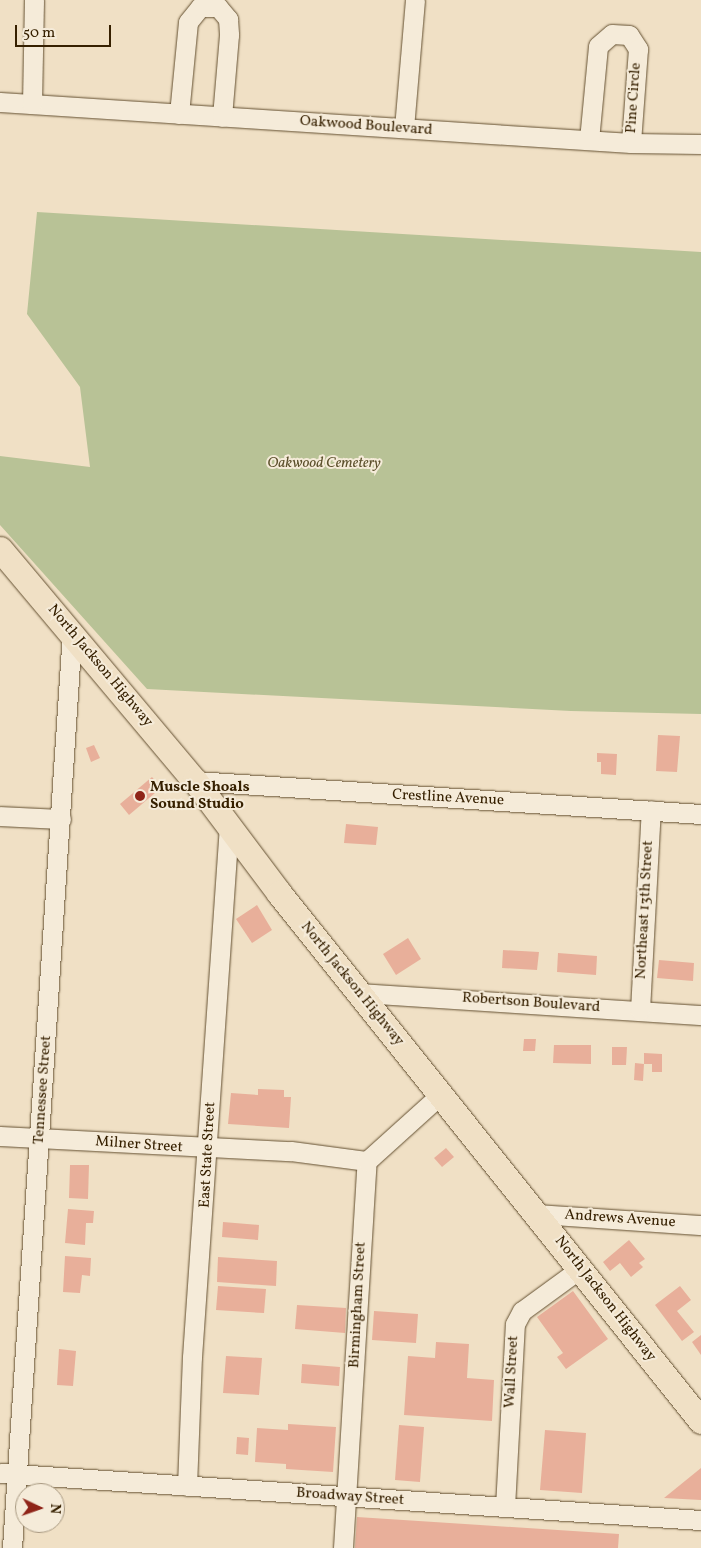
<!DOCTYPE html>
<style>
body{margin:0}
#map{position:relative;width:701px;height:1548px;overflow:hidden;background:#f0e0c5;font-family:Vollkorn,serif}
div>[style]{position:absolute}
.green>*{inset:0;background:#b8c296}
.building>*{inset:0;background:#e8af9a}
.roads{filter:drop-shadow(0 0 1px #645031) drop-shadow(0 0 1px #645031)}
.minor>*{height:19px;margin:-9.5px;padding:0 9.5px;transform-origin:9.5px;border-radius:9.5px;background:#f5ebd9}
.major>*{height:25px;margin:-12.5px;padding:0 12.5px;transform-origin:12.5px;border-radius:12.5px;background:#f0e0c5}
.dots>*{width:14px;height:14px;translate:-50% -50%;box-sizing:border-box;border:2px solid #f5ebd9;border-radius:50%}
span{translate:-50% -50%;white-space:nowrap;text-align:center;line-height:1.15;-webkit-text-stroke:4px #f5ebd9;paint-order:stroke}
.street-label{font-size:15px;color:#362000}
.park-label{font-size:15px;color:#5d512d;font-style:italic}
.poi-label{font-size:15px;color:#362000;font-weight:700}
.left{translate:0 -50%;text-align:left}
.north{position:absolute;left:15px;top:1483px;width:50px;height:50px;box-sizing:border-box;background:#f5ebd9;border:1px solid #a99a82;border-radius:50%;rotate:93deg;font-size:14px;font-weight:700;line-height:20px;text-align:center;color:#362000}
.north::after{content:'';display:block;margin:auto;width:18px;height:22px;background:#8f2418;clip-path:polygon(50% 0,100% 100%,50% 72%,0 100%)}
.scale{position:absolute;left:15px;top:25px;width:96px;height:22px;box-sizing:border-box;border:2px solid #362000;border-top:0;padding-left:6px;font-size:15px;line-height:18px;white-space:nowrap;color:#362000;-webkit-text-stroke:4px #f5ebd9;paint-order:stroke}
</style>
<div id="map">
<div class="green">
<div style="clip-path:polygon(37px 212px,701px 252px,701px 714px,571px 711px,147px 689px,0 525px,0 456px,90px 467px,80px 387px,27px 314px)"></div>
</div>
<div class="building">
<div style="clip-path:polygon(658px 735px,680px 736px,677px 772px,656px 771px)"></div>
<div style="clip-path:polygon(94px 745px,100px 758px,91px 762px,86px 748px)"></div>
<div style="clip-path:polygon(597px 753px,617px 754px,616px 775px,601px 774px,601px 762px,597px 762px)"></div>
<div style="clip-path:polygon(152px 777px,161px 788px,129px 815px,120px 804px)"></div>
<div style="clip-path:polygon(346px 824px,378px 827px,376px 845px,344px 843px)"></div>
<div style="clip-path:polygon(257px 905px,272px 930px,252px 943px,236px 919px)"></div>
<div style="clip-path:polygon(408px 938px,421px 959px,396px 975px,383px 954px)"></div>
<div style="clip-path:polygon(503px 950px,539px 952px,537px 970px,502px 968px)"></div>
<div style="clip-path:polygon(558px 953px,597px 956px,596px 975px,557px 972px)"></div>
<div style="clip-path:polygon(659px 960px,694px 963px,693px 981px,657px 978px)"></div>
<div style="clip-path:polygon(524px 1039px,536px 1039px,535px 1051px,523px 1051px)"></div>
<div style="clip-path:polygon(554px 1045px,591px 1045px,591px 1064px,553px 1063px)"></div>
<div style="clip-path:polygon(612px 1047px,627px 1047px,626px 1065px,612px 1065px)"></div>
<div style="clip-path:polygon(644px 1053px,662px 1054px,662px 1072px,652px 1072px,652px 1064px,644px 1064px)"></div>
<div style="clip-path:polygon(635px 1063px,644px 1064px,643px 1081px,634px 1080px)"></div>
<div style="clip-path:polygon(258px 1089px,284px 1090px,284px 1097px,291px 1097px,289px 1128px,228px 1124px,231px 1093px,258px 1095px)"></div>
<div style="clip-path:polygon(446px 1148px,454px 1157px,442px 1167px,434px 1158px)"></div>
<div style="clip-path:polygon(70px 1165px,89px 1165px,88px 1199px,69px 1198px)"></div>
<div style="clip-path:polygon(68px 1209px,94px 1211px,93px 1223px,86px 1223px,85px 1245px,65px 1243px)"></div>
<div style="clip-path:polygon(223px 1222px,259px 1225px,258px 1240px,222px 1237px)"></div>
<div style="clip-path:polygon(629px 1240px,645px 1259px,639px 1263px,643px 1267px,631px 1277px,620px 1263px,610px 1271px,603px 1262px)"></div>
<div style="clip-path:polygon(65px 1256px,91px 1258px,90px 1276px,82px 1275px,80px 1293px,63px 1292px)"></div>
<div style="clip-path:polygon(218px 1257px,277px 1261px,276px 1286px,217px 1282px)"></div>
<div style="clip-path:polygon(218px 1286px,266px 1289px,264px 1313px,216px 1310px)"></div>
<div style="clip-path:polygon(680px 1286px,691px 1300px,677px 1311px,694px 1332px,682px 1341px,655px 1305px)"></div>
<div style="clip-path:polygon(573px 1291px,608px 1339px,566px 1369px,557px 1357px,563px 1353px,537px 1317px)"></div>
<div style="clip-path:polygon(297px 1305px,346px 1308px,345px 1333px,295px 1329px)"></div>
<div style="clip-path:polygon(374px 1311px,418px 1314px,416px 1343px,372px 1340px)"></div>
<div style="clip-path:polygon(701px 1335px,701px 1355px,692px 1342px)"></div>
<div style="clip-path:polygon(436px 1342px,469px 1344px,467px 1378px,494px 1380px,492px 1421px,404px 1415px,408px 1356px,435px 1358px)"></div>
<div style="clip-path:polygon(59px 1349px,76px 1351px,73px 1386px,57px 1385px)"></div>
<div style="clip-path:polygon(226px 1356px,262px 1358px,259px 1395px,223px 1393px)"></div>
<div style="clip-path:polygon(302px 1364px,340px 1367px,339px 1386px,301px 1383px)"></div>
<div style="clip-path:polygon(288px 1424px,336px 1427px,333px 1472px,286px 1469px,286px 1464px,255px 1462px,257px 1428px,288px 1430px)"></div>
<div style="clip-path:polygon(399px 1425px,424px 1427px,420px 1482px,395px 1480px)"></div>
<div style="clip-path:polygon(545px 1430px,586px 1433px,582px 1493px,540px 1490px)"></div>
<div style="clip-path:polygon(237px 1437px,249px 1438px,248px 1455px,236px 1454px)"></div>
<div style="clip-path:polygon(701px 1468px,701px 1500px,664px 1498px)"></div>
<div style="clip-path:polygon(357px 1517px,619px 1534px,618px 1548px,355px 1548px)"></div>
</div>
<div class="roads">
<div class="minor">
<div style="left:0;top:102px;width:632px;rotate:3.72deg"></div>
<div style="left:631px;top:143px;width:70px;rotate:0.8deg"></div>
<div style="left:32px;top:104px;width:104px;rotate:-88.9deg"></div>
<div style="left:179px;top:114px;width:92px;rotate:-84.4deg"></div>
<div style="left:188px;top:22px;width:19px;rotate:-51deg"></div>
<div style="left:200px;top:7px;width:18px"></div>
<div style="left:218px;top:7px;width:16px;rotate:50deg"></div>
<div style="left:228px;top:19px;width:16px;rotate:86deg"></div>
<div style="left:229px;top:35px;width:82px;rotate:94.9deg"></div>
<div style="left:404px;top:128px;width:128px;rotate:-85.1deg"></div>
<div style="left:589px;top:140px;width:94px;rotate:-84.5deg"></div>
<div style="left:598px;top:46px;width:18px;rotate:-41deg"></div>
<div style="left:612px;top:34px;width:17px;rotate:3deg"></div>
<div style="left:629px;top:35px;width:17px;rotate:57deg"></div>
<div style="left:638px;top:49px;width:94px;rotate:94.3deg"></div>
<div style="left:195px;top:781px;width:507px;rotate:3.73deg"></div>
<div style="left:0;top:816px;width:61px;rotate:2.8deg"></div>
<div style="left:360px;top:993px;width:342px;rotate:3.7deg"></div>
<div style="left:640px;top:1010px;width:200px;rotate:-86.9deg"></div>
<div style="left:0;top:1136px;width:291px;rotate:3deg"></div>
<div style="left:291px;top:1151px;width:77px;rotate:7.5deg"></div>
<div style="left:538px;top:1214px;width:163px;rotate:3.9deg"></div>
<div style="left:0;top:1473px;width:703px;rotate:3.84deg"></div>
<div style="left:187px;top:1486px;width:129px;rotate:-87.8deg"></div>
<div style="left:192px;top:1357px;width:533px;rotate:-86.02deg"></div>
<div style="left:505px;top:1507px;width:183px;rotate:-86.9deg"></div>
<div style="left:515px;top:1324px;width:15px;rotate:-62deg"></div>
<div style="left:522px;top:1311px;width:73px;rotate:-36.1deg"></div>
<div style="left:12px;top:1548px;width:918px;rotate:-86.25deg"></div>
<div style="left:343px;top:1548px;width:388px;rotate:-86.5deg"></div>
<div style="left:367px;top:1161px;width:98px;rotate:-42.1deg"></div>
</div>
<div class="major">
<div style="left:0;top:549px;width:303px;rotate:50deg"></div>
<div style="left:195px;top:781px;width:140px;rotate:53.1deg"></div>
<div style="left:279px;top:893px;width:676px;rotate:51.37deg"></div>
</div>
</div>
<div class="dots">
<div style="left:140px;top:796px;background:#8f2418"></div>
</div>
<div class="street-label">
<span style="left:634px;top:98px;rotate:-86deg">Pine Circle</span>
<span style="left:366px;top:126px;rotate:4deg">Oakwood Boulevard</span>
<span style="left:100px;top:666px;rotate:50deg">North Jackson Highway</span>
<span style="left:448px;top:798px;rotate:3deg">Crestline Avenue</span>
<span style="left:645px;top:910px;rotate:-87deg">Northeast 13th Street</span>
<span style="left:352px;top:984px;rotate:51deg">North Jackson Highway</span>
<span style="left:531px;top:1003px;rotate:4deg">Robertson Boulevard</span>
<span style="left:43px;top:1090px;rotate:-86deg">Tennessee Street</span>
<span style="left:139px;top:1145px;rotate:4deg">Milner Street</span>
<span style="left:208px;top:1155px;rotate:-87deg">East State Street</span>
<span style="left:620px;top:1219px;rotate:4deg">Andrews Avenue</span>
<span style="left:605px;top:1299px;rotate:52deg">North Jackson Highway</span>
<span style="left:358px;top:1305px;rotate:-87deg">Birmingham Street</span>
<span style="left:512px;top:1372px;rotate:-87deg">Wall Street</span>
<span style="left:350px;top:1497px;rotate:4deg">Broadway Street</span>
</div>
<div class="park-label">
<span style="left:324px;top:464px">Oakwood Cemetery</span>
</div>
<div class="poi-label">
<span class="left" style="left:150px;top:796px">Muscle Shoals<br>Sound Studio</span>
</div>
<div class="north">N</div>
<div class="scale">50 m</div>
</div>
